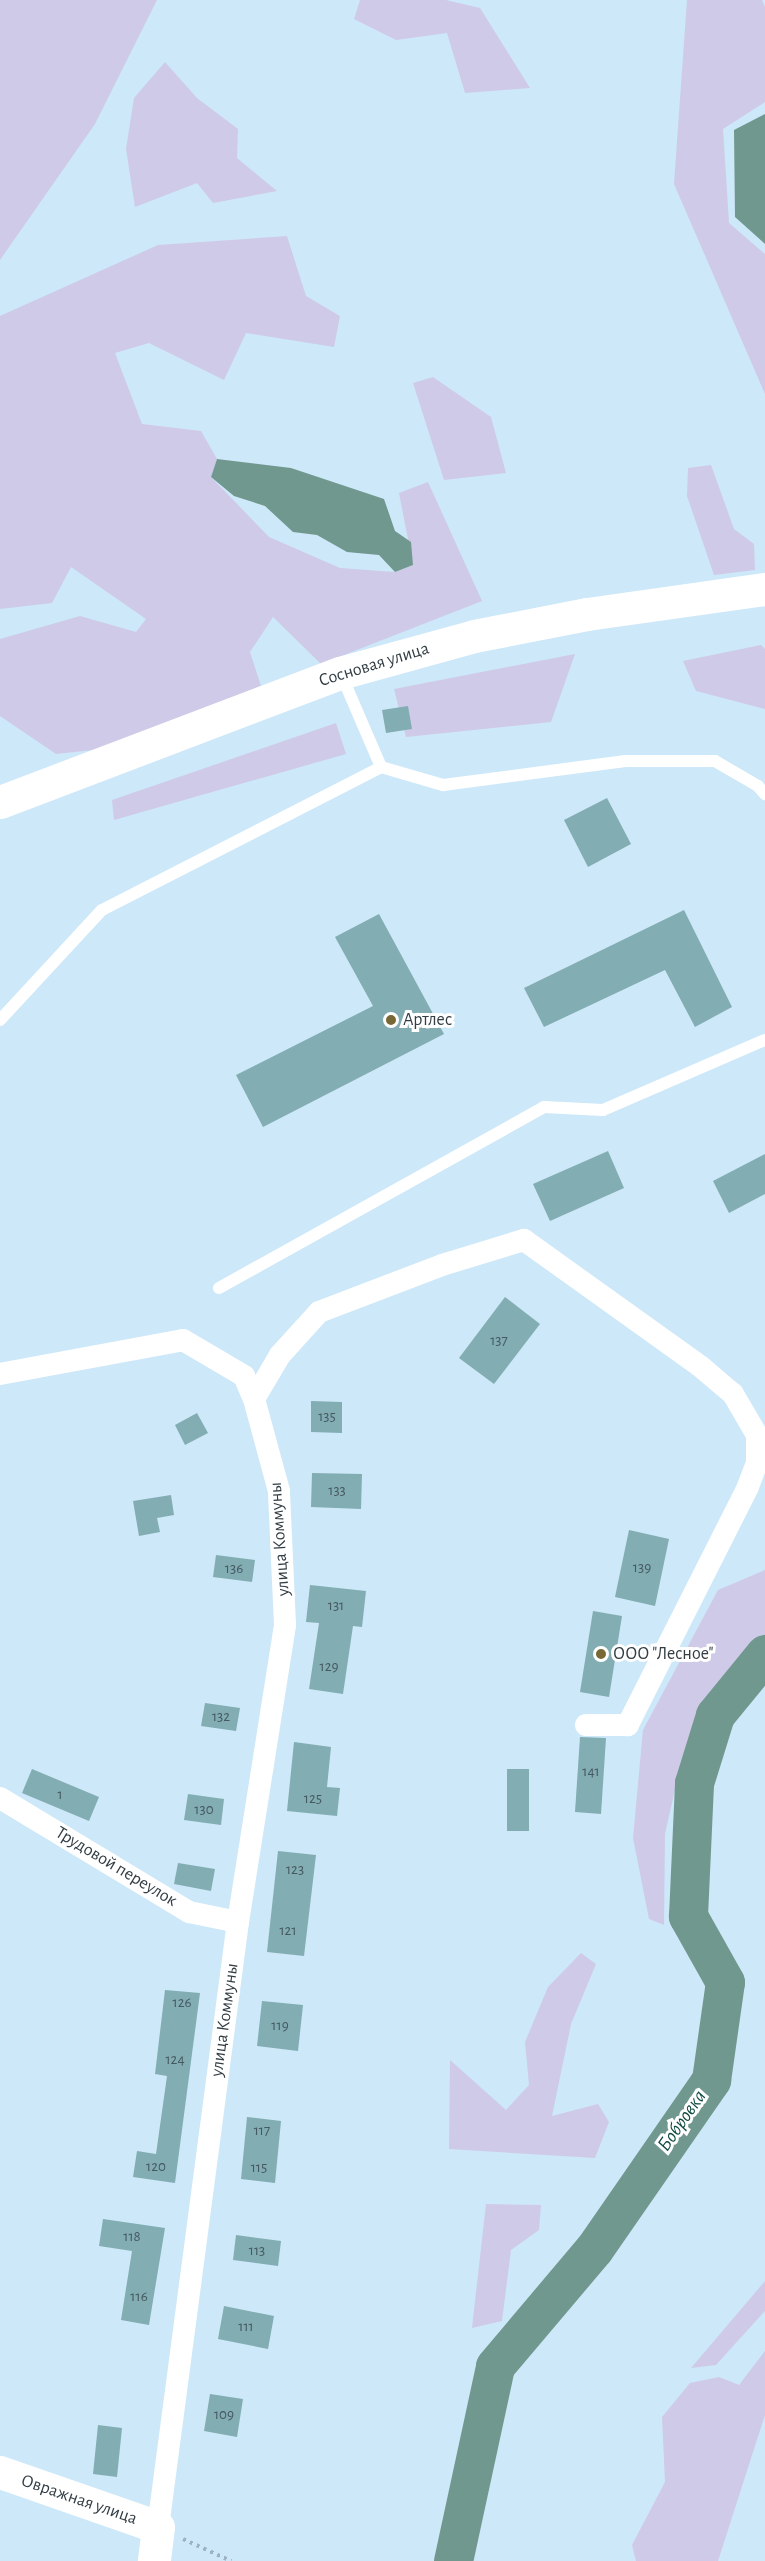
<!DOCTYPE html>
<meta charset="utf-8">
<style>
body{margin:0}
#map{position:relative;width:765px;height:2561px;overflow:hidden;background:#cde8f9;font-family:"Alegreya Sans",sans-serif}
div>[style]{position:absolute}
.green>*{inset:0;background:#cfcae8}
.water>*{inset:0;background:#70988e}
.river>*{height:39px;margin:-19.5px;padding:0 19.5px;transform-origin:19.5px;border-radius:19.5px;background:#70988e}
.building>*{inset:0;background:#82adb3}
.path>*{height:4px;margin-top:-2px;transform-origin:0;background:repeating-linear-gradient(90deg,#9db3c1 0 3px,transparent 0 7.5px)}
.lane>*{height:12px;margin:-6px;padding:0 6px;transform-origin:6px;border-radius:6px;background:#fff}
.street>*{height:22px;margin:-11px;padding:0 11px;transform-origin:11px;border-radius:11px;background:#fff}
.secondary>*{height:33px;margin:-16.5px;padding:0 16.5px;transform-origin:16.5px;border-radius:16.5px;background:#fff}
.dots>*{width:16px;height:16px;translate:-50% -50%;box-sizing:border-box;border:3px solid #fff;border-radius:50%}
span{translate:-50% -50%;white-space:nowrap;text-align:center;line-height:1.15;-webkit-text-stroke:6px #fff;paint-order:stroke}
.number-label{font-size:15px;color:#465960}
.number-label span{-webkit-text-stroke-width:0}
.street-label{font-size:18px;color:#323d44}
.poi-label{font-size:18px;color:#323d44}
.left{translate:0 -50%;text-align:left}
.water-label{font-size:20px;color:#0f4a40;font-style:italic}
</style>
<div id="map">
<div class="green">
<div style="clip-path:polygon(0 0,157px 0,95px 124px,0 260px)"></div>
<div style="clip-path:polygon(360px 0,446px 0,480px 8px,530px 88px,465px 93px,447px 33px,396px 40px,354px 19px)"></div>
<div style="clip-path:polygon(687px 0,762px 0,765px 7px,765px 102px,723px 129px,729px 223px,765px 254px,765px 394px,674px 184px)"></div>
<div style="clip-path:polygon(165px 62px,197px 98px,238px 129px,237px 158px,277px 191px,213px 203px,197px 183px,135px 207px,126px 149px,134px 98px)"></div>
<div style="clip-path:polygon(287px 236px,306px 296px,340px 316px,334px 347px,246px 333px,224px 380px,149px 343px,115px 353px,142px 424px,201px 431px,217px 459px,211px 477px,269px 537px,340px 568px,395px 572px,413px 565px,399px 493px,428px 482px,482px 601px,321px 664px,273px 617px,250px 652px,261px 686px,102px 749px,56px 754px,0 716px,0 639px,80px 616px,136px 632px,146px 619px,71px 567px,52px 603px,0 609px,0 316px,158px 245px)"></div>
<div style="clip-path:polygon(433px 377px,491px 417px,506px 473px,444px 480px,413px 383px)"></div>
<div style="clip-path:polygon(711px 465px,734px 529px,754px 544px,755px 570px,714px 575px,687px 496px,688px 468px)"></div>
<div style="clip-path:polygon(761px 645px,765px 649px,765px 709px,696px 691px,683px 661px)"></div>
<div style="clip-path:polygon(575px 654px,551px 722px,406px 737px,394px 689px)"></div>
<div style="clip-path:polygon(336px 723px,346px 754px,114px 820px,112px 800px)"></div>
<div style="clip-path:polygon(765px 1570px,765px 1635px,760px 1635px,712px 1700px,681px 1763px,665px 1834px,664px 1925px,649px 1919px,633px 1838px,643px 1730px,718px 1590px)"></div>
<div style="clip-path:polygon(581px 1953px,596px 1964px,571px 2024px,552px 2116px,598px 2104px,609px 2122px,595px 2158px,449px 2149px,450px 2060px,506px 2110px,529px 2085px,525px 2042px,548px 1987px)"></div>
<div style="clip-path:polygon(486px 2204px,541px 2205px,539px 2230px,511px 2250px,502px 2321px,472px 2328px)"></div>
<div style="clip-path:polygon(765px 2281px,765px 2311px,716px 2365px,691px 2368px)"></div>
<div style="clip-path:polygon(765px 2351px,765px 2415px,718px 2561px,636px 2561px,632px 2545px,665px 2482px,662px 2417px,690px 2383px,719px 2377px,739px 2385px)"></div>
</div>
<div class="water">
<div style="clip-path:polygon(765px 114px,765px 244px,735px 217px,734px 130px)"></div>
<div style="clip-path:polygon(217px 459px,291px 468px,384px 499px,395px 531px,411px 542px,413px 565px,395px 572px,379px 555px,347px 552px,317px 535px,293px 532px,265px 506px,234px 496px,211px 477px)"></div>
</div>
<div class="river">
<div style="left:453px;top:2561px;width:199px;rotate:-77.8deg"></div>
<div style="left:495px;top:2366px;width:153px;rotate:-49.8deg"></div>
<div style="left:594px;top:2249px;width:206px;rotate:-55.3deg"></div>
<div style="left:711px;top:2080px;width:99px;rotate:-81.9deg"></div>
<div style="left:725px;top:1982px;width:76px;rotate:-119.3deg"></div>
<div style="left:688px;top:1916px;width:133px;rotate:-87.4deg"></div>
<div style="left:694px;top:1783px;width:71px;rotate:-72.8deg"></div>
<div style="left:715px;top:1715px;width:79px;rotate:-50.7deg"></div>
</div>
<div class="building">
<div style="clip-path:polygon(408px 706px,412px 729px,386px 733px,382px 710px)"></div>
<div style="clip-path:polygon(607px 798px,631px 844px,588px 867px,564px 820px)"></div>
<div style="clip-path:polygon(684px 910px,732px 1007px,695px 1027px,665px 970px,544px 1027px,524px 988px)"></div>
<div style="clip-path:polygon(379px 914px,444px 1034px,263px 1127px,236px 1075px,373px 1006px,335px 937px)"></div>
<div style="clip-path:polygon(608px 1151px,624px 1188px,550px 1221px,533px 1184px)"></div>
<div style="clip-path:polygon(765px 1154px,765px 1194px,729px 1213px,713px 1181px)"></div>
<div style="clip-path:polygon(505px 1297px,540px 1324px,494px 1384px,459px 1358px)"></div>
<div style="clip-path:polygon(311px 1401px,342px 1402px,342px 1433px,311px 1432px)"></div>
<div style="clip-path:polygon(197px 1413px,208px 1433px,185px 1445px,175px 1425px)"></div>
<div style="clip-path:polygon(312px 1473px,362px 1474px,361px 1509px,311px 1507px)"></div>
<div style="clip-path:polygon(171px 1495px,174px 1515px,157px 1518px,160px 1532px,139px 1536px,133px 1501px)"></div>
<div style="clip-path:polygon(629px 1530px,669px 1539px,655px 1606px,615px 1597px)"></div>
<div style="clip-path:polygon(216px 1555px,255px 1560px,252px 1582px,213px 1577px)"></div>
<div style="clip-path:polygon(310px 1585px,366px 1591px,362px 1627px,353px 1626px,343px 1694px,309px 1689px,319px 1623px,306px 1622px)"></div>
<div style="clip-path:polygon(593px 1611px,622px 1616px,609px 1697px,580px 1692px)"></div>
<div style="clip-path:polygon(205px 1703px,240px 1708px,236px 1731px,201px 1726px)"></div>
<div style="clip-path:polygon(580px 1737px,606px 1738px,601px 1814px,575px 1812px)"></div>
<div style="clip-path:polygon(294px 1742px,331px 1747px,327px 1787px,340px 1788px,337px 1816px,287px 1811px)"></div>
<div style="clip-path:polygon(32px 1769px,99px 1797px,89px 1821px,22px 1793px)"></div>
<div style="clip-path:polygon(507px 1769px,529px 1769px,529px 1831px,507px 1831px)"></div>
<div style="clip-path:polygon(188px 1794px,224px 1799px,221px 1825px,184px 1820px)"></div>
<div style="clip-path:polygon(278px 1851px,316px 1855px,304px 1956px,267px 1952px)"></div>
<div style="clip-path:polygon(178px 1863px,215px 1869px,211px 1891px,174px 1884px)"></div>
<div style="clip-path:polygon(165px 1990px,200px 1993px,175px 2183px,133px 2177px,137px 2151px,156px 2154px,167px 2076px,155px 2074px)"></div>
<div style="clip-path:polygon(262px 2001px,303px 2005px,298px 2051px,257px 2046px)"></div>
<div style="clip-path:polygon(247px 2117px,281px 2121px,275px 2183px,241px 2179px)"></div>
<div style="clip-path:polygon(103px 2219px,165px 2228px,149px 2325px,121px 2320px,132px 2251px,99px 2246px)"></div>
<div style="clip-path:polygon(236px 2235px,281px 2241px,278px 2266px,233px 2260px)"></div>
<div style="clip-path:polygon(224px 2306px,274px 2316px,268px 2349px,218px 2339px)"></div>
<div style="clip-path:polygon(210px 2394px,243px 2399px,237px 2437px,204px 2431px)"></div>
<div style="clip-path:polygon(98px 2425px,122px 2428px,117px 2477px,93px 2474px)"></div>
</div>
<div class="path">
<div style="left:183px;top:2539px;width:53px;rotate:24.6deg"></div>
</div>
<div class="lane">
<div style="left:341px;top:674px;width:101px;rotate:66.7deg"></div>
<div style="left:381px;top:767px;width:65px;rotate:16.2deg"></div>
<div style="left:443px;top:785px;width:184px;rotate:-7.5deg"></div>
<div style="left:625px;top:761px;width:90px"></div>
<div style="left:715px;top:761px;width:50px;rotate:30.2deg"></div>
<div style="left:758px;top:786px;width:11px;rotate:49deg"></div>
<div style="left:0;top:1020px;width:150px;rotate:-47.2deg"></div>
<div style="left:102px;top:910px;width:314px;rotate:-27.1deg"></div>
<div style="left:219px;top:1288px;width:372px;rotate:-29.1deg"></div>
<div style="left:544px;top:1107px;width:59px;rotate:2.9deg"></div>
<div style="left:603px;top:1110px;width:176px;rotate:-23.4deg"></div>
</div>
<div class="street">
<div style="left:0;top:1374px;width:186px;rotate:-10.5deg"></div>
<div style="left:183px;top:1340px;width:71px;rotate:30.5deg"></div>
<div style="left:244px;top:1376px;width:25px;rotate:67deg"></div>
<div style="left:0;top:1798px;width:221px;rotate:31.1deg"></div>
<div style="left:189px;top:1912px;width:50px;rotate:11.5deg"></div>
<div style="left:158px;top:2527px;width:610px;rotate:-82.47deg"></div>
<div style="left:238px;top:1922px;width:301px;rotate:-81deg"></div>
<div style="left:285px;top:1625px;width:134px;rotate:-92.6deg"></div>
<div style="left:279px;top:1491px;width:95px;rotate:-105.2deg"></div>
<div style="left:254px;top:1399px;width:51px;rotate:-59.4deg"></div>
<div style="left:280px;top:1355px;width:58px;rotate:-47.8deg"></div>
<div style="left:319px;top:1312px;width:132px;rotate:-20.9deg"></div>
<div style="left:442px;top:1265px;width:86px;rotate:-17deg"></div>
<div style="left:524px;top:1240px;width:216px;rotate:35.6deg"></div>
<div style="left:700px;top:1366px;width:43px;rotate:40.3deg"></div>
<div style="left:733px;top:1394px;width:48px;rotate:59.7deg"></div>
<div style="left:757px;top:1435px;width:28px;rotate:90deg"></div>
<div style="left:757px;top:1463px;width:26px;rotate:111deg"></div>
<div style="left:748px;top:1487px;width:267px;rotate:116.8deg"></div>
<div style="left:628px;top:1725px;width:42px;rotate:180deg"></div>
</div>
<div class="secondary">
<div style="left:0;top:802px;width:364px;rotate:-20.8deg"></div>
<div style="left:340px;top:673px;width:139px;rotate:-15.4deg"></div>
<div style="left:474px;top:636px;width:115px;rotate:-11deg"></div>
<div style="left:587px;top:614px;width:180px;rotate:-8deg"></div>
<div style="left:0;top:2472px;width:167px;rotate:19.2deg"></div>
<div style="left:158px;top:2527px;width:34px;rotate:97deg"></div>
</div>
<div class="dots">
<div style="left:391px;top:1020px;background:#786835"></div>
<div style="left:601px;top:1654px;background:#786835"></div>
</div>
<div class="number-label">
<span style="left:499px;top:1341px">137</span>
<span style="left:327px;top:1417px">135</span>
<span style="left:337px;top:1491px">133</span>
<span style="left:642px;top:1568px">139</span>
<span style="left:234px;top:1569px">136</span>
<span style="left:336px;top:1606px">131</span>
<span style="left:329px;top:1667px">129</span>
<span style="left:221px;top:1717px">132</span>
<span style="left:591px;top:1772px">141</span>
<span style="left:60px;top:1795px">1</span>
<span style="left:313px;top:1799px">125</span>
<span style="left:204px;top:1810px">130</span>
<span style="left:295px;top:1870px">123</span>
<span style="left:288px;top:1931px">121</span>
<span style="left:182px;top:2003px">126</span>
<span style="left:280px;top:2026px">119</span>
<span style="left:175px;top:2060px">124</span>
<span style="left:262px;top:2131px">117</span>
<span style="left:156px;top:2167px">120</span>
<span style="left:259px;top:2168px">115</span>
<span style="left:132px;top:2237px">118</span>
<span style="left:257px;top:2251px">113</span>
<span style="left:139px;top:2297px">116</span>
<span style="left:246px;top:2327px">111</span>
<span style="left:224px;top:2415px">109</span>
</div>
<div class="street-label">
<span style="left:374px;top:665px;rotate:-17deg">Сосновая улица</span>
<span style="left:280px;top:1539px;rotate:-94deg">улица Коммуны</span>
<span style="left:116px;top:1867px;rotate:31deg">Трудовой переулок</span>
<span style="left:225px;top:2020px;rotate:-82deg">улица Коммуны</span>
<span style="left:79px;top:2500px;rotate:19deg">Овражная улица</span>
</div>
<div class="poi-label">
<span class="left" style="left:403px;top:1020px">Артлес</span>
<span class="left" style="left:613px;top:1654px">ООО "Лесное"</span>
</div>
<div class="water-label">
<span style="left:682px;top:2121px;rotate:-55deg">Бобровка</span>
</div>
</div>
